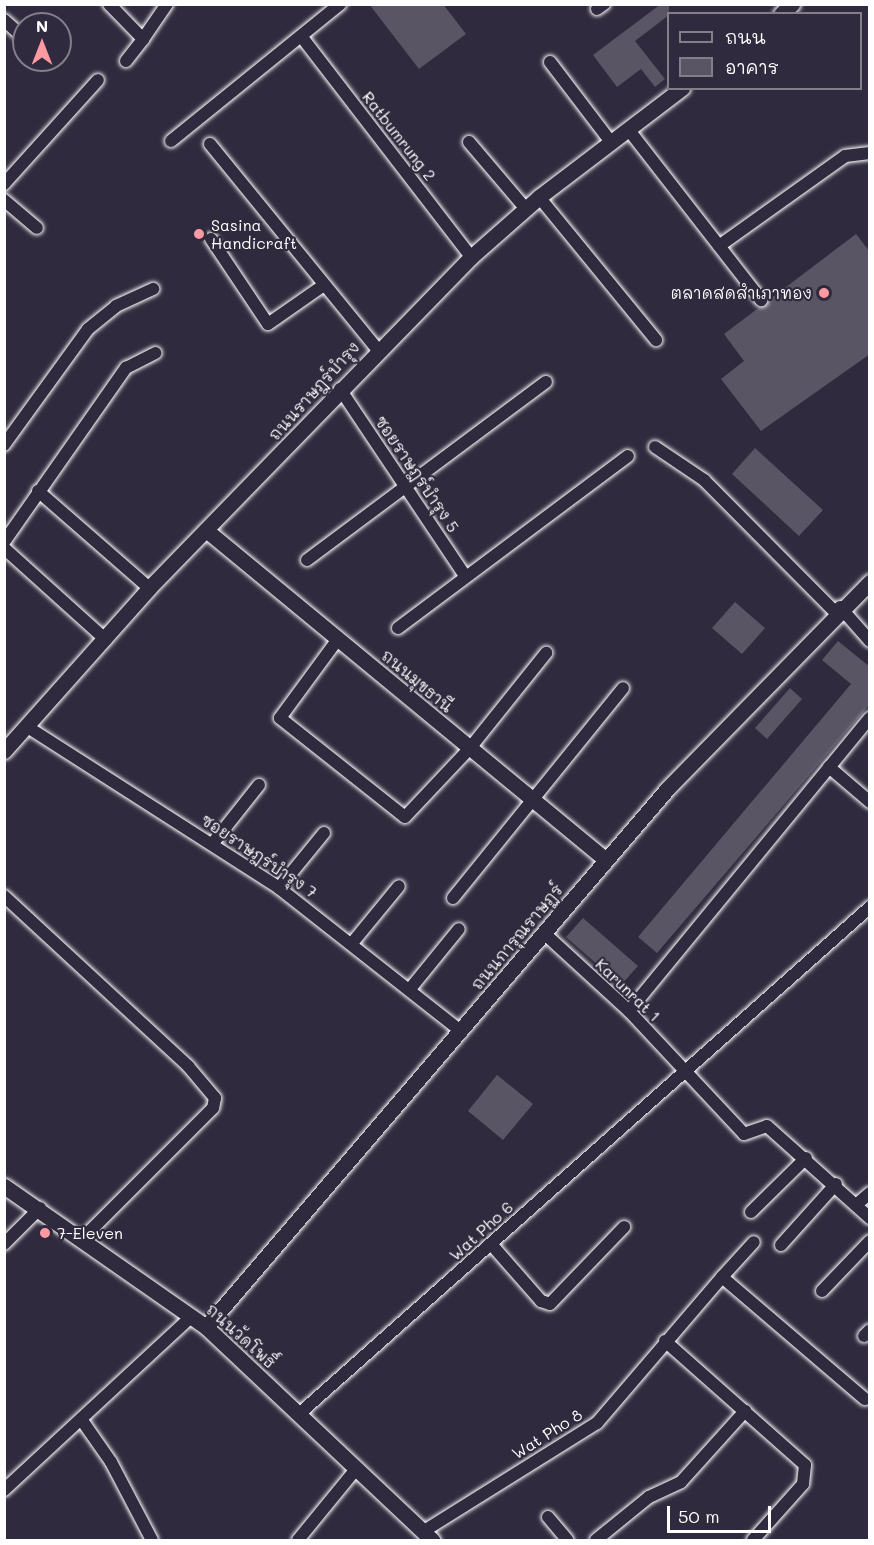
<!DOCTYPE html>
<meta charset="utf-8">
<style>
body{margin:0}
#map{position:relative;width:874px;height:1545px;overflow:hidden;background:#2f2a3d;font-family:Mali,"Playpen Sans Thai",sans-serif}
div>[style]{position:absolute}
.building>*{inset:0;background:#595564}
.roads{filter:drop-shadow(0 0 2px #fff) drop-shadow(0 0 2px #fff)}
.minor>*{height:12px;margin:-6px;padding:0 6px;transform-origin:6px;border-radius:6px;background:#2f2a3d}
.tertiary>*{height:15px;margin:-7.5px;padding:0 7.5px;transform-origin:7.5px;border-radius:7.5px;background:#2f2a3d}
.dots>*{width:16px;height:16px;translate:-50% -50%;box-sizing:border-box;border:3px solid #2f2a3d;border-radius:50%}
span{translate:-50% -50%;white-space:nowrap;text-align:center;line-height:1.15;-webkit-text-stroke:4.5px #2f2a3d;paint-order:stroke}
.street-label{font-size:16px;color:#fff}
.poi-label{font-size:16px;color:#fff}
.left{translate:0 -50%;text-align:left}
.right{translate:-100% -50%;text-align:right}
.frame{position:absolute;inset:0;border:6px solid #fff;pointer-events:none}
.legend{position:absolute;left:667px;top:12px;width:195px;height:78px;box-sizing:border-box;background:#2f2a3d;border:2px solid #827f8b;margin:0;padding:8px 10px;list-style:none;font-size:18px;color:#fff}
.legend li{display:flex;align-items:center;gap:12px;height:30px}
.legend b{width:30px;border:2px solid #827f8b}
.north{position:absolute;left:12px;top:12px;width:60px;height:60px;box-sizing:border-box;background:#2f2a3d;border:2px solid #827f8b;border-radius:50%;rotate:0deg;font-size:16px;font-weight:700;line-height:24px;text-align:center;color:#fff}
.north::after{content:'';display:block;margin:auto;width:21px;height:27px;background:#ff9aa2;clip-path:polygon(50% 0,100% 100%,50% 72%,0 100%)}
.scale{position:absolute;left:667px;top:1506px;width:104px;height:27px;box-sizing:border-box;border:3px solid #fff;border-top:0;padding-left:8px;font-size:18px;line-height:21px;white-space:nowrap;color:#fff;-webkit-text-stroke:4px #2f2a3d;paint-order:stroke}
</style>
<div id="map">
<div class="building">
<div style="clip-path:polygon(369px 4px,443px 4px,466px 34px,419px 69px)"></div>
<div style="clip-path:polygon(661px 4px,669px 4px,669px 15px,635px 41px,665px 79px,655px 87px,641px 69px,617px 87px,593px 55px)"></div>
<div style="clip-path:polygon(856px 234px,870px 252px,870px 354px,761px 431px,721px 379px,744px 361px,724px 334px)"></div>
<div style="clip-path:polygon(755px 448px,823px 510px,799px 536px,732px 474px)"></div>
<div style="clip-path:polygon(735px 602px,765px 628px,742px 654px,712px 628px)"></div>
<div style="clip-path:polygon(838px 641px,870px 667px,870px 704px,657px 953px,638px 937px,851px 684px,822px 660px)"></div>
<div style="clip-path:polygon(790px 688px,802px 699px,767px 739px,755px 728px)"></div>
<div style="clip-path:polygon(583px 918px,638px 966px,621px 985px,566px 937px)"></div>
<div style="clip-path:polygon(497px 1075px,533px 1104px,503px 1140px,468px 1111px)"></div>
</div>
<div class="roads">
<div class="minor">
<div style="left:109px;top:4px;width:49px;rotate:45.8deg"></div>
<div style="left:143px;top:39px;width:42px;rotate:-55.6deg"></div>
<div style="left:597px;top:9px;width:9px;rotate:-36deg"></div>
<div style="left:4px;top:20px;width:27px;rotate:42deg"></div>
<div style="left:301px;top:36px;width:279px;rotate:52.4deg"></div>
<div style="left:126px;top:61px;width:28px;rotate:-52deg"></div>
<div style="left:550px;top:62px;width:101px;rotate:52.7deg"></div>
<div style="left:628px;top:129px;width:217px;rotate:52.1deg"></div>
<div style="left:171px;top:141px;width:218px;rotate:-39deg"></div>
<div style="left:469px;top:142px;width:88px;rotate:49.6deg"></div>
<div style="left:210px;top:144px;width:264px;rotate:50.8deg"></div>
<div style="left:4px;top:184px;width:140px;rotate:-47.9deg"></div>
<div style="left:539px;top:197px;width:185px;rotate:50.7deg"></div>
<div style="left:4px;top:200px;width:43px;rotate:40.3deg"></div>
<div style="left:211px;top:239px;width:102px;rotate:56.2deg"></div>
<div style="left:268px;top:324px;width:68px;rotate:-34.9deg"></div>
<div style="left:719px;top:246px;width:155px;rotate:-35.5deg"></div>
<div style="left:845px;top:156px;width:25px;rotate:-7deg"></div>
<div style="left:340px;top:389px;width:226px;rotate:56.2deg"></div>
<div style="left:4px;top:445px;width:143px;rotate:-54.1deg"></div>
<div style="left:88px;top:329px;width:36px;rotate:-39deg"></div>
<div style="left:116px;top:306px;width:41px;rotate:-24.7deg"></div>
<div style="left:655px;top:447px;width:59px;rotate:34deg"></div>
<div style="left:704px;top:480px;width:186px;rotate:45.2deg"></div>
<div style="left:38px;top:491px;width:147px;rotate:41.1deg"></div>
<div style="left:4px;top:542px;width:213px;rotate:-55deg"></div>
<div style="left:126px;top:368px;width:33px;rotate:-27deg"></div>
<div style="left:4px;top:548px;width:137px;rotate:42deg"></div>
<div style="left:307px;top:560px;width:298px;rotate:-36.7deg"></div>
<div style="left:840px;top:607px;width:45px;rotate:48.6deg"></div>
<div style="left:398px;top:628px;width:287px;rotate:-36.8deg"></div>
<div style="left:338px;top:639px;width:98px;rotate:126.3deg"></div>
<div style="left:280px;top:718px;width:159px;rotate:38.4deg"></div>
<div style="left:405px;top:817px;width:95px;rotate:-46.7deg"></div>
<div style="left:470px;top:748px;width:122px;rotate:-51.3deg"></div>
<div style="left:26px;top:726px;width:300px;rotate:32.6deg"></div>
<div style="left:279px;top:888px;width:231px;rotate:38.2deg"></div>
<div style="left:829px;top:767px;width:54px;rotate:40.5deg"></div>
<div style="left:213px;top:843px;width:74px;rotate:-51.6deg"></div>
<div style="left:279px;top:888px;width:71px;rotate:-50.7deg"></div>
<div style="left:4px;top:896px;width:251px;rotate:42.7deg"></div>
<div style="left:188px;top:1066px;width:42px;rotate:49.8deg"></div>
<div style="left:215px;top:1098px;width:10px;rotate:101deg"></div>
<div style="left:213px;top:1108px;width:182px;rotate:135deg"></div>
<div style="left:453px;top:898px;width:270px;rotate:-51deg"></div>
<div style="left:545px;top:934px;width:114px;rotate:42.5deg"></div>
<div style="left:629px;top:1011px;width:168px;rotate:46.9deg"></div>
<div style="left:744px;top:1134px;width:24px;rotate:-19deg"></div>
<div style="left:767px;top:1126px;width:138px;rotate:41.8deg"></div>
<div style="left:353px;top:942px;width:72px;rotate:-50.6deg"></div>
<div style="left:410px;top:989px;width:77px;rotate:-50.8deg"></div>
<div style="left:629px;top:1011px;width:379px;rotate:-50.6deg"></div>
<div style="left:856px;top:1205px;width:18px;rotate:-41deg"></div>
<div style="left:751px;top:1212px;width:77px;rotate:-44.5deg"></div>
<div style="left:4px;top:1244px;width:51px;rotate:-45deg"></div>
<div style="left:491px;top:1244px;width:76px;rotate:48.7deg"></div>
<div style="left:541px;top:1301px;width:9px;rotate:18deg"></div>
<div style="left:550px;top:1304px;width:107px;rotate:-46.1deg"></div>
<div style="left:781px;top:1245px;width:82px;rotate:-48deg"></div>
<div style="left:722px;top:1277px;width:47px;rotate:-47.6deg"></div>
<div style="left:822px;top:1291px;width:69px;rotate:-46.2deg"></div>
<div style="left:864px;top:1336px;width:8px;rotate:-45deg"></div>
<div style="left:665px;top:1341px;width:187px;rotate:41.5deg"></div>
<div style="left:805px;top:1465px;width:19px;rotate:96deg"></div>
<div style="left:803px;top:1484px;width:75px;rotate:131.8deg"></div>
<div style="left:299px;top:1414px;width:764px;rotate:-41.6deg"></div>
<div style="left:81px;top:1419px;width:52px;rotate:55.1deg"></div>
<div style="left:111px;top:1462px;width:88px;rotate:62.3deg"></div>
<div style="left:4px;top:1490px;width:256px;rotate:-42.8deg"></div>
<div style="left:548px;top:1517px;width:30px;rotate:50deg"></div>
<div style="left:424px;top:1531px;width:204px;rotate:-32deg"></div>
<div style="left:597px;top:1423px;width:192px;rotate:-49.4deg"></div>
<div style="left:722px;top:1277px;width:188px;rotate:40.5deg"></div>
<div style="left:298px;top:1540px;width:93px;rotate:-50.7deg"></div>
<div style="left:596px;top:1540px;width:68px;rotate:-39.1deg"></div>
<div style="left:649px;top:1497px;width:35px;rotate:-25deg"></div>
<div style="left:681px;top:1482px;width:96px;rotate:-48deg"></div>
</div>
<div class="tertiary">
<div style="left:781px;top:14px;width:15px;rotate:-42deg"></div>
<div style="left:206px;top:530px;width:517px;rotate:39.51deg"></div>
<div style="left:4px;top:751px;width:218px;rotate:-48.3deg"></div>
<div style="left:149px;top:588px;width:462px;rotate:-45.8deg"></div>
<div style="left:471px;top:257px;width:91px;rotate:-41.4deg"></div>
<div style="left:539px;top:197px;width:180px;rotate:-37.3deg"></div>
<div style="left:4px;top:1186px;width:246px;rotate:34.9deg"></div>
<div style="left:206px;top:1327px;width:311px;rotate:43.3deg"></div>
<div style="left:206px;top:1327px;width:710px;rotate:-49.4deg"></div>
<div style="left:668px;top:788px;width:289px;rotate:-45.6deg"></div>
</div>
</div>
<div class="dots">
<div style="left:199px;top:234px;background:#ff9aa2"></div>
<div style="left:824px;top:293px;background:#ff9aa2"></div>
<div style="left:45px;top:1233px;background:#ff9aa2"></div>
</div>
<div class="street-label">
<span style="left:399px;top:136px;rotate:52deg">Ratbumrung 2</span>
<span style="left:314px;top:391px;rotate:-48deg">ถนนราษฎร์บำรุง</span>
<span style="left:417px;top:474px;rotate:56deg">ซอยราษฎร์บำรุง 5</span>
<span style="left:417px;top:681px;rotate:40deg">ถนนมุขธานี</span>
<span style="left:259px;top:856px;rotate:34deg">ซอยราษฎร์บำรุง 7</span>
<span style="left:517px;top:937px;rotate:-50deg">ถนนการุณราษฏร์</span>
<span style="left:628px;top:990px;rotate:44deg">Karunrat 1</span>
<span style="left:481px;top:1231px;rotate:-42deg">Wat Pho 6</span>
<span style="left:241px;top:1336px;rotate:42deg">ถนนวัดโพธิ์</span>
<span style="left:547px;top:1434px;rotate:-32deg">Wat Pho 8</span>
</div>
<div class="poi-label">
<span class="left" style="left:211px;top:234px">Sasina<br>Handicraft</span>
<span class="right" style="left:812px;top:293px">ตลาดสดสำเภาทอง</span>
<span class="left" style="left:57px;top:1233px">7-Eleven</span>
</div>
<div class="frame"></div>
<ul class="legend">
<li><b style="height:8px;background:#2f2a3d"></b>ถนน</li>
<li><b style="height:16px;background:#595564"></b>อาคาร</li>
</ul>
<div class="north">N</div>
<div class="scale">50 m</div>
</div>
